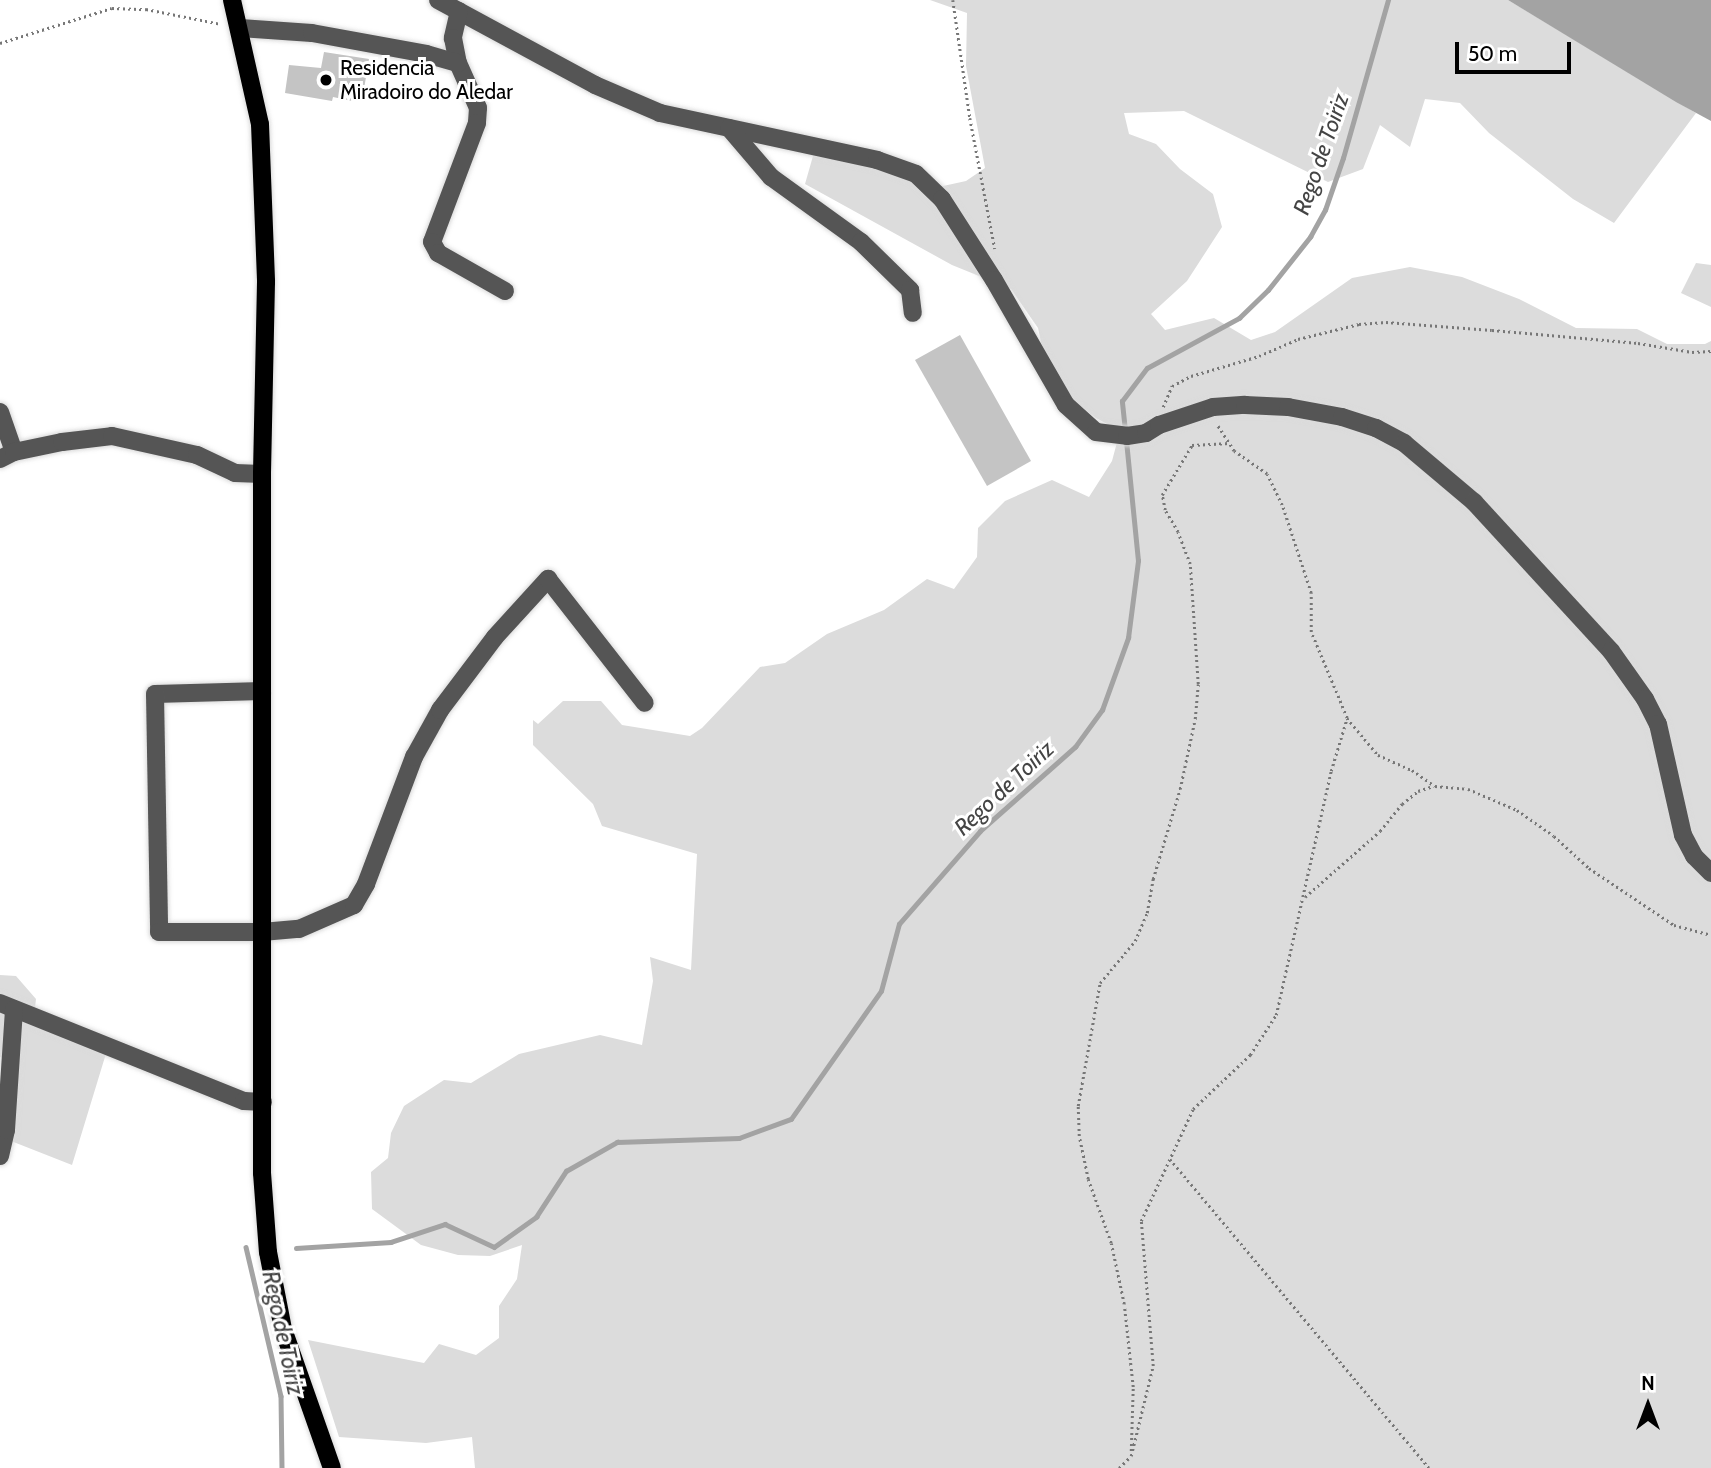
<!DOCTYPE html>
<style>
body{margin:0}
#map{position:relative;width:1711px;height:1468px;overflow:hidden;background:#fff;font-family:Cabin,sans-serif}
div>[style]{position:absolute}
.green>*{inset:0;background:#dcdcdc}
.water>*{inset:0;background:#a3a3a3}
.stream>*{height:4.5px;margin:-2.25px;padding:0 2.25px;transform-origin:2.25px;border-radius:2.25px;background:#a3a3a3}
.building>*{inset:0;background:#c4c4c4}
.path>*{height:2.5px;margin-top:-1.25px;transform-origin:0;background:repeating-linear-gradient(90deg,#777 0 2px,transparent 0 5.5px)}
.roads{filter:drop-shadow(0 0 2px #dbdbdb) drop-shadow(0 0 2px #dbdbdb)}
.minor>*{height:18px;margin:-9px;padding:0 9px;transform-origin:9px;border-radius:9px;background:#555}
.major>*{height:18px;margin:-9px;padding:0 9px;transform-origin:9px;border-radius:9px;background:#000}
.dots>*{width:19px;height:19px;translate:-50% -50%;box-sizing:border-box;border:4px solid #fff;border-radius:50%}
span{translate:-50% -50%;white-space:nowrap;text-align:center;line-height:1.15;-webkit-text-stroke:6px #fff;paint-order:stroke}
.poi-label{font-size:21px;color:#000}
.left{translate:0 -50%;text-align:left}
.water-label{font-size:23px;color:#444;font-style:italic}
.north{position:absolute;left:1613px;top:1370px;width:70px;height:70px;-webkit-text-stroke:5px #fff;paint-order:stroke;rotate:0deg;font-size:19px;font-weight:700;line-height:28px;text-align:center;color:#000}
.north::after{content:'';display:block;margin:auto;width:24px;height:32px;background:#000;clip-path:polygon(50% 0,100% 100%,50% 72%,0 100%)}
.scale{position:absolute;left:1455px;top:42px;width:116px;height:32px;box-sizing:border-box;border:4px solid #000;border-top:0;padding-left:9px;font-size:21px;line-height:24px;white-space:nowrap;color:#000;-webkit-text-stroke:5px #fff;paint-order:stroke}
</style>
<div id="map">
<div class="green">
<div style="clip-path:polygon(930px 0,1508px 0,1696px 113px,1614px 223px,1573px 199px,1489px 133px,1460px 103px,1425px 99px,1410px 147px,1380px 125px,1363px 169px,1328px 182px,1184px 111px,1124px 113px,1129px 134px,1156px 144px,1180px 169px,1213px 194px,1222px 227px,1187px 281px,1151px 314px,1165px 330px,1214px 318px,1251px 340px,1275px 332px,1352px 278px,1410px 267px,1462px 277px,1519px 299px,1576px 328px,1637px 329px,1667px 344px,1705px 344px,1711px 341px,1711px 1468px,475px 1468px,472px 1437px,426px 1443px,339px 1437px,308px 1340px,424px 1363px,439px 1344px,476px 1355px,499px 1338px,499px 1306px,517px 1279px,522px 1245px,490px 1256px,458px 1255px,421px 1245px,372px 1209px,371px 1172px,388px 1158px,391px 1133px,404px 1106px,444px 1080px,471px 1083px,519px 1054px,600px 1035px,642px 1045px,653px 981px,650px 957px,691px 970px,697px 854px,602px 826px,593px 804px,533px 745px,533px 720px,538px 724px,563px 701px,601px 701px,622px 725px,690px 736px,702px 728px,760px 667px,785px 663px,827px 634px,884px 610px,927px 579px,954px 589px,977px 557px,978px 528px,1005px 501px,1052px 480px,1089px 497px,1112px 461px,1120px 431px,1096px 418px,1061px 391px,1045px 361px,1038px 328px,1011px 289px,952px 265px,805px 184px,813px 156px,863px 162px,934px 188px,966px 181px,985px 168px,966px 66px,967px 13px)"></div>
<div style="clip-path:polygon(1696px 263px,1711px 265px,1711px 307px,1681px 293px)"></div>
<div style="clip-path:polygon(0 975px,16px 976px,36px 999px,33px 1026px,108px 1047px,72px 1165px,11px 1141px,11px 1062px,0 1057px)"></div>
</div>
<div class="water">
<div style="clip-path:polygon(1508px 0,1711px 0,1711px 121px,1676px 102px)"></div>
</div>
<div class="stream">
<div style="left:1125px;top:431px;width:30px;rotate:-96deg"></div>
<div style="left:1122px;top:401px;width:41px;rotate:-52.9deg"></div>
<div style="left:1147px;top:368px;width:105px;rotate:-28.5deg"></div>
<div style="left:1239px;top:318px;width:40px;rotate:-44deg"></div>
<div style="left:1268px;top:290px;width:68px;rotate:-51.6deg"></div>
<div style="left:1310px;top:237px;width:31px;rotate:-61deg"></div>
<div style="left:1325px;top:210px;width:55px;rotate:-70.9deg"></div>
<div style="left:1343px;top:158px;width:164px;rotate:-74.1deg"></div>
<div style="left:246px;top:1247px;width:153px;rotate:76.8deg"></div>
<div style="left:281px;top:1396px;width:72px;rotate:89.2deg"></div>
<div style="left:296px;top:1248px;width:95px;rotate:-3.6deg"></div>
<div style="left:391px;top:1242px;width:57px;rotate:-18.4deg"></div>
<div style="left:445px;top:1224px;width:54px;rotate:25.1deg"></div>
<div style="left:494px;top:1247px;width:52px;rotate:-35.5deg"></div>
<div style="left:536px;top:1217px;width:55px;rotate:-56.9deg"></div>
<div style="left:566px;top:1171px;width:59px;rotate:-29.6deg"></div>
<div style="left:617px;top:1142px;width:122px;rotate:-1.9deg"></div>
<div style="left:739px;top:1138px;width:55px;rotate:-20.1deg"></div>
<div style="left:791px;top:1119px;width:156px;rotate:-54.9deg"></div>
<div style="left:881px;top:991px;width:69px;rotate:-75deg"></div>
<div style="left:899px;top:924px;width:123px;rotate:-48.9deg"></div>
<div style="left:980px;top:831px;width:127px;rotate:-41.5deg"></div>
<div style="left:1075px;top:747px;width:46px;rotate:-53.9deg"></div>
<div style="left:1102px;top:710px;width:77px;rotate:-70.1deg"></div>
<div style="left:1128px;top:638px;width:78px;rotate:-82.6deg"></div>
<div style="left:1138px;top:561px;width:122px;rotate:-95.7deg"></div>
</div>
<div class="building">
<div style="clip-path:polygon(324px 52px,369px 59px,363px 95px,354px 93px,352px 101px,333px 97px,332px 101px,285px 93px,289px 65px,321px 68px)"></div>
<div style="clip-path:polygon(960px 335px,1031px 461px,987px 486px,915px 360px)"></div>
</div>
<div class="path">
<div style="left:953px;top:0;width:119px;rotate:81.8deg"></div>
<div style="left:970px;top:118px;width:133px;rotate:79.2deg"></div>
<div style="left:0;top:43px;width:117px;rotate:-17.4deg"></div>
<div style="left:112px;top:8px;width:34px;rotate:2deg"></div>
<div style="left:146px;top:9px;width:76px;rotate:11.3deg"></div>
<div style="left:1163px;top:407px;width:23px;rotate:-67deg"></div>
<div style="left:1172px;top:386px;width:21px;rotate:-28deg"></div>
<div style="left:1191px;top:376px;width:71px;rotate:-16.4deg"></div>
<div style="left:1259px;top:356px;width:43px;rotate:-23.6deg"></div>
<div style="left:1298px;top:339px;width:63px;rotate:-13.8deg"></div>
<div style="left:1359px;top:324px;width:27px;rotate:-4deg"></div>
<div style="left:1386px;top:322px;width:106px;rotate:4.3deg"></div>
<div style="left:1492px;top:330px;width:147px;rotate:5.1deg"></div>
<div style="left:1638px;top:343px;width:55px;rotate:9.5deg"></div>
<div style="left:1692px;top:352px;width:19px;rotate:-3deg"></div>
<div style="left:1347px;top:718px;width:48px;rotate:50deg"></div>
<div style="left:1378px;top:755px;width:37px;rotate:24deg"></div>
<div style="left:1412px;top:770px;width:28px;rotate:35deg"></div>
<div style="left:1435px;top:786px;width:33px;rotate:5deg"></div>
<div style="left:1468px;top:789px;width:53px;rotate:23.2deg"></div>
<div style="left:1517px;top:810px;width:45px;rotate:35.1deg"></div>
<div style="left:1554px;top:836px;width:47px;rotate:42.4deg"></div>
<div style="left:1589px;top:868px;width:102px;rotate:33.8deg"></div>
<div style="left:1674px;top:925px;width:38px;rotate:15deg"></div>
<div style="left:1305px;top:897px;width:100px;rotate:-41.3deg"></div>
<div style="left:1380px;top:831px;width:35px;rotate:-51deg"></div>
<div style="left:1402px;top:804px;width:21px;rotate:-39deg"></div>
<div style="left:1418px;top:791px;width:16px;rotate:-18deg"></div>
<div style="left:1170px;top:1159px;width:403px;rotate:50deg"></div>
<div style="left:1131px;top:1451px;width:64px;rotate:-88.2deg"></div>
<div style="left:1133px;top:1387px;width:83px;rotate:-96.2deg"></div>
<div style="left:1124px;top:1304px;width:62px;rotate:-102deg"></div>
<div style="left:1111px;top:1243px;width:68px;rotate:-109.8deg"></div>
<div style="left:1088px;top:1179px;width:44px;rotate:-101.8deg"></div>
<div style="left:1079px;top:1136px;width:30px;rotate:-92deg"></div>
<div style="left:1078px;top:1106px;width:125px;rotate:-79.9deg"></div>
<div style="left:1100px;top:983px;width:55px;rotate:-50.2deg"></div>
<div style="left:1135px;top:941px;width:30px;rotate:-67deg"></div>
<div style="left:1147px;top:913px;width:35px;rotate:-80deg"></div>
<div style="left:1153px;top:879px;width:94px;rotate:-73.3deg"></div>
<div style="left:1180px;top:789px;width:72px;rotate:-77.9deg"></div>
<div style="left:1195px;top:719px;width:35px;rotate:-85deg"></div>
<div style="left:1198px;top:684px;width:120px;rotate:-93.8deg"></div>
<div style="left:1190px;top:564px;width:34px;rotate:-111deg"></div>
<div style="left:1178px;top:532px;width:26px;rotate:-121deg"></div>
<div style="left:1165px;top:510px;width:15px;rotate:-101deg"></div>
<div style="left:1162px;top:495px;width:58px;rotate:-59deg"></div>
<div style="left:1192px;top:445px;width:38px;rotate:-3deg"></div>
<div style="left:1119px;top:1468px;width:17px;rotate:-45deg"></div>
<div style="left:1131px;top:1456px;width:93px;rotate:-76.3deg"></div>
<div style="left:1153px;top:1366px;width:145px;rotate:-94.7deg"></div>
<div style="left:1141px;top:1221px;width:123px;rotate:-65.1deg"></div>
<div style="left:1193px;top:1109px;width:79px;rotate:-43.5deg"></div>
<div style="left:1250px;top:1055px;width:48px;rotate:-57deg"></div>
<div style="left:1276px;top:1015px;width:250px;rotate:-77.3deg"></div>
<div style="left:1331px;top:771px;width:55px;rotate:-73.2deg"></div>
<div style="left:1347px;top:718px;width:93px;rotate:-112.7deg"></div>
<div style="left:1311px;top:632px;width:39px;rotate:-90deg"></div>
<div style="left:1311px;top:593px;width:93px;rotate:-108.2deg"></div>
<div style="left:1282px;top:505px;width:34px;rotate:-116deg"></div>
<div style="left:1267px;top:474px;width:40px;rotate:-145.1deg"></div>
<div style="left:1234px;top:451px;width:31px;rotate:-123deg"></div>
</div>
<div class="roads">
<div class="minor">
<div style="left:438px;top:0;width:179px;rotate:28.4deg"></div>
<div style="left:595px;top:85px;width:71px;rotate:23.3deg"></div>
<div style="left:660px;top:113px;width:222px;rotate:12.2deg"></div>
<div style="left:877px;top:160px;width:41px;rotate:19.7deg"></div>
<div style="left:916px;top:174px;width:36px;rotate:44deg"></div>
<div style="left:942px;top:199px;width:96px;rotate:57.3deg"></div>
<div style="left:994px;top:280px;width:144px;rotate:60.1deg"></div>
<div style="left:1066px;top:405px;width:40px;rotate:42deg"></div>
<div style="left:1096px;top:432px;width:31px;rotate:7deg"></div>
<div style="left:1127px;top:436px;width:19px;rotate:-9deg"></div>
<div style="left:1146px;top:433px;width:15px;rotate:-32deg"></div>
<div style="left:1159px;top:425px;width:57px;rotate:-18.4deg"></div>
<div style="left:1213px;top:407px;width:32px;rotate:-4deg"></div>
<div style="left:1245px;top:405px;width:43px;rotate:2.7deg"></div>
<div style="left:1288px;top:407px;width:55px;rotate:10.5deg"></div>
<div style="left:1342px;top:417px;width:36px;rotate:18deg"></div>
<div style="left:1376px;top:428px;width:32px;rotate:28deg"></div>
<div style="left:1404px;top:443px;width:92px;rotate:40.1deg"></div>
<div style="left:1474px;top:502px;width:202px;rotate:47.4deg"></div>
<div style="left:1611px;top:651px;width:59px;rotate:54.7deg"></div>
<div style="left:1645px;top:699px;width:28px;rotate:63deg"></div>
<div style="left:1658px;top:724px;width:114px;rotate:77.3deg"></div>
<div style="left:1683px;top:835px;width:24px;rotate:62deg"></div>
<div style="left:1694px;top:856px;width:24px;rotate:45deg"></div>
<div style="left:459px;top:11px;width:28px;rotate:103deg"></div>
<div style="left:453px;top:38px;width:25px;rotate:79deg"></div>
<div style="left:458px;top:63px;width:49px;rotate:66deg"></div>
<div style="left:478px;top:108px;width:15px;rotate:94deg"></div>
<div style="left:477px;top:123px;width:127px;rotate:110.7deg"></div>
<div style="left:432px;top:242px;width:13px;rotate:61deg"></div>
<div style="left:438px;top:253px;width:77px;rotate:29.6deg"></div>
<div style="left:240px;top:28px;width:72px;rotate:4deg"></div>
<div style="left:312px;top:33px;width:116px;rotate:10.4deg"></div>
<div style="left:426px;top:54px;width:33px;rotate:16deg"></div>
<div style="left:729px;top:128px;width:65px;rotate:49.4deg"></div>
<div style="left:771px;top:177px;width:111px;rotate:35.8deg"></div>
<div style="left:861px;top:242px;width:69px;rotate:44.4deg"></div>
<div style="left:910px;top:290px;width:23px;rotate:83deg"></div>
<div style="left:0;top:412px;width:42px;rotate:70.7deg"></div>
<div style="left:0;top:459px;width:16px;rotate:-27deg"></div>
<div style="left:14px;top:452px;width:49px;rotate:-11.8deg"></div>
<div style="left:62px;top:442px;width:50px;rotate:-6.8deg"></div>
<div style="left:112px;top:436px;width:87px;rotate:12.6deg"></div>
<div style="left:197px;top:455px;width:42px;rotate:25.3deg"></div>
<div style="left:235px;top:473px;width:27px;rotate:2deg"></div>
<div style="left:262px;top:691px;width:107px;rotate:178.4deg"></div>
<div style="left:155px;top:694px;width:238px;rotate:89deg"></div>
<div style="left:159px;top:932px;width:103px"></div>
<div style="left:262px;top:932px;width:37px;rotate:-5deg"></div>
<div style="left:299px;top:929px;width:60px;rotate:-23.6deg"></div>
<div style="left:354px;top:905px;width:24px;rotate:-60deg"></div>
<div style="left:366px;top:884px;width:136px;rotate:-69.3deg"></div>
<div style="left:414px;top:757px;width:54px;rotate:-61deg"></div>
<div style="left:440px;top:710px;width:91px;rotate:-53deg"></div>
<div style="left:495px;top:637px;width:79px;rotate:-47.6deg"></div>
<div style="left:548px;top:579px;width:157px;rotate:52deg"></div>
<div style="left:0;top:1003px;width:263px;rotate:21.9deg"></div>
<div style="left:244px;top:1101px;width:19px;rotate:3deg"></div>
<div style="left:0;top:1156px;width:27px;rotate:-77deg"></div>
<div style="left:6px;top:1130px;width:121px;rotate:-86.2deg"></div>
</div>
<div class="major">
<div style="left:232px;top:0;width:127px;rotate:77.3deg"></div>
<div style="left:260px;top:124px;width:158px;rotate:87.8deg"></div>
<div style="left:266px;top:282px;width:192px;rotate:91.2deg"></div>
<div style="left:262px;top:474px;width:699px;rotate:90deg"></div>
<div style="left:262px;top:1173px;width:79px;rotate:85.7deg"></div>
<div style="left:268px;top:1252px;width:78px;rotate:79deg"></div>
<div style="left:283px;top:1329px;width:147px;rotate:70.6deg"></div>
</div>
</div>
<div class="dots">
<div style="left:326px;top:80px;background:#000"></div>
</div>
<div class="poi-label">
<span class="left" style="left:340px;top:80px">Residencia<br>Miradoiro do Aledar</span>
</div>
<div class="water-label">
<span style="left:1321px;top:154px;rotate:-71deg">Rego de Toiriz</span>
<span style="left:1004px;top:788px;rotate:-43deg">Rego de Toiriz</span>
<span style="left:283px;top:1333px;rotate:78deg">Rego de Toiriz</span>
</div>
<div class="north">N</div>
<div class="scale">50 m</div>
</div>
